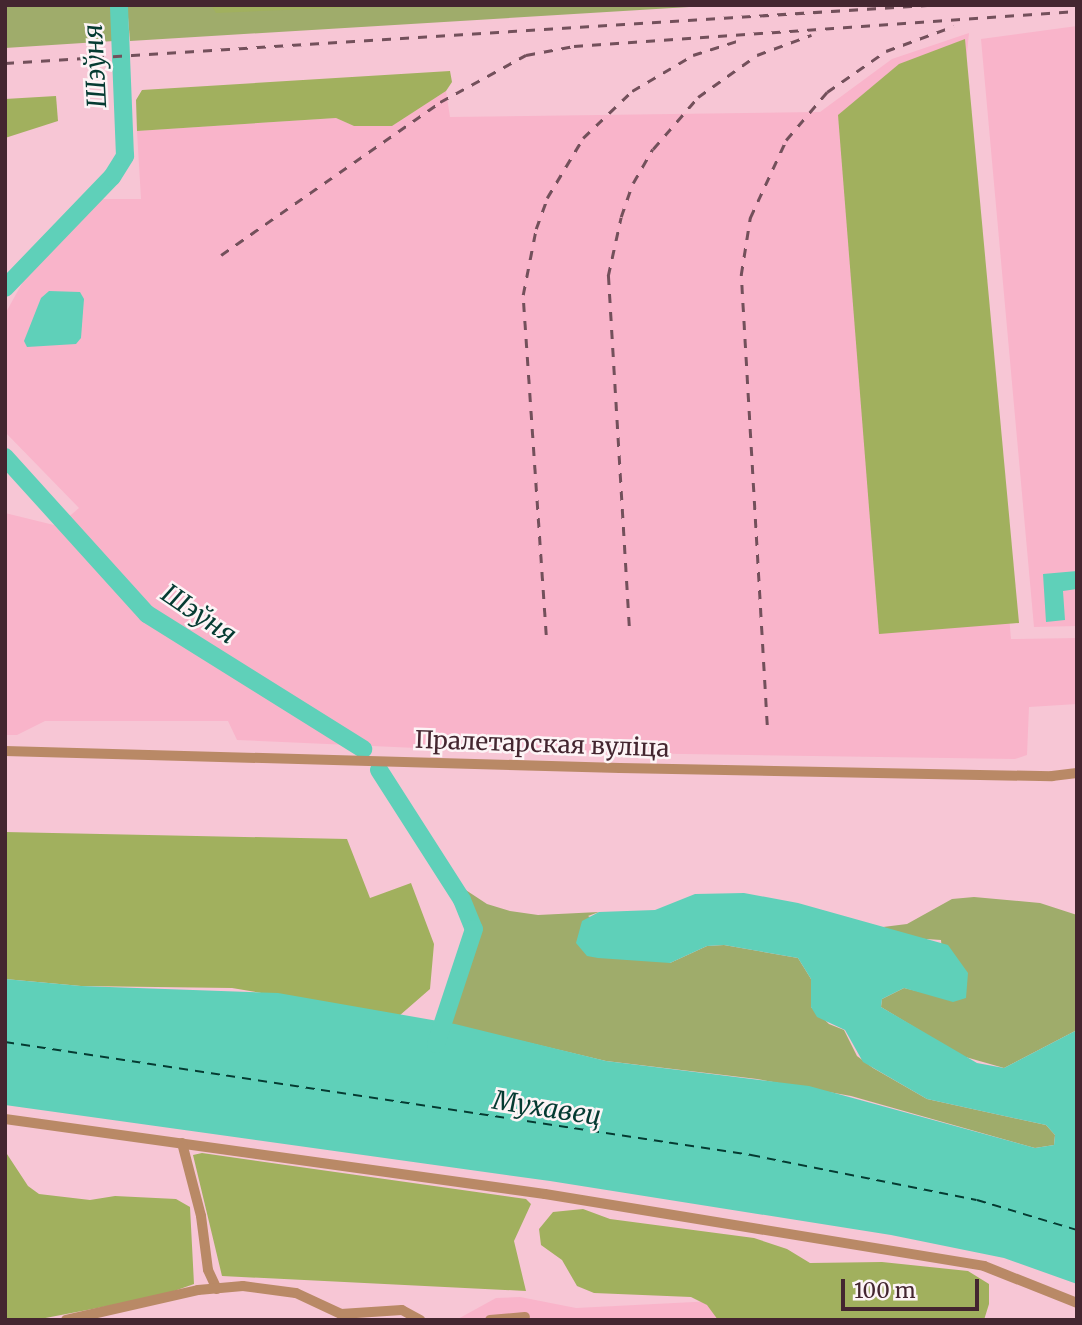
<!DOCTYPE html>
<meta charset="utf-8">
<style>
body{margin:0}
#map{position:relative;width:1082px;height:1325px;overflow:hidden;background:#f7c6d5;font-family:Merriweather,serif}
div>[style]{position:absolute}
.built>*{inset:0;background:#f9b4ca}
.green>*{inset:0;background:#9fac6b}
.forest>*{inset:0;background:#a1b05e}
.water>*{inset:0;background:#5fd0b9}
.river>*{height:18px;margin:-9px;padding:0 9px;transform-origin:9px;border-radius:9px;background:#5fd0b9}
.ferry>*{height:2px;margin-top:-1px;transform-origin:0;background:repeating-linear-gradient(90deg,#053b32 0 9px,transparent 0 16px)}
.street>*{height:10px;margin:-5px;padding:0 5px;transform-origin:5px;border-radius:5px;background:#b98966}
.rail>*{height:2.5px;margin-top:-1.25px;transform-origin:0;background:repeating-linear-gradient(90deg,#73505b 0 9px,transparent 0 18px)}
span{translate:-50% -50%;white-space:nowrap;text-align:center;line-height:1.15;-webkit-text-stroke:5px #fdf4f6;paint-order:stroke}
.street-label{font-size:24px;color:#442630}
.water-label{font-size:26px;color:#053b32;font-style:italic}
.frame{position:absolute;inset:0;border:7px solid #442630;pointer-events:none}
.scale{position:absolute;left:841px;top:1279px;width:138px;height:32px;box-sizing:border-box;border:4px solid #442630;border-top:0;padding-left:9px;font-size:21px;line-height:24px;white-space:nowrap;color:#442630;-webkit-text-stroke:5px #fdf4f6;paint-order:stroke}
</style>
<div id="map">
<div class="built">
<div style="clip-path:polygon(1077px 26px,1077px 626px,1034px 627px,981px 39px)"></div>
<div style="clip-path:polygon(969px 33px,964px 82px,1011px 639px,1077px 638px,1077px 704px,1029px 707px,1027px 755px,1015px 759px,484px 751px,237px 740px,228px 721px,45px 721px,17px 735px,5px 735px,5px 513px,58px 526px,79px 508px,5px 432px,5px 314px,25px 278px,99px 199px,141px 199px,137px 131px,336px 118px,354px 126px,392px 126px,446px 91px,450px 117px,820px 112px,892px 59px)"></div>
<div style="clip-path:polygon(520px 1297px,576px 1308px,714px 1301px,718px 1320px,456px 1320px,496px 1298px)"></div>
</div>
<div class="green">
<div style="clip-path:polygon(5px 5px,113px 5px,114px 41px,5px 48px)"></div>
<div style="clip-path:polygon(127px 5px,722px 5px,130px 41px)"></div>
<div style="clip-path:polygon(449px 879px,487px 904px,510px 911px,538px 915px,599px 912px,588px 916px,670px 963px,707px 946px,724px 945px,798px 958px,811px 979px,811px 1007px,829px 1024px,844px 1030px,857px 1056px,873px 1068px,927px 1099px,1046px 1125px,1055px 1135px,1054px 1145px,1035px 1148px,851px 1096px,757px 1079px,606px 1061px,442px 1022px,472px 945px,474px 929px)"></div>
<div style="clip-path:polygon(974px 897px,1040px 903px,1077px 915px,1077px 1030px,1004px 1068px,962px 1056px,881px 1007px,882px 999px,904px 988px,946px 998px,941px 940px,911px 938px,883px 927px,907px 924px,952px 899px)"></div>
</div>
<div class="forest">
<div style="clip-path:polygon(211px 5px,401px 5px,216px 13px)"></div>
<div style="clip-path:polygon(965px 39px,1019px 623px,879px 634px,838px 115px,899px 64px)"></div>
<div style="clip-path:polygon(450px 71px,452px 82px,446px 91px,392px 126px,354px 126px,336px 118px,137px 131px,136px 100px,142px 90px)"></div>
<div style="clip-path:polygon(56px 96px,58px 121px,5px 138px,5px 99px)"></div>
<div style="clip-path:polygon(5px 832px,347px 839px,370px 898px,411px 883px,434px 944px,430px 989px,399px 1016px,232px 988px,81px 986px,5px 979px)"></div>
<div style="clip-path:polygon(5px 1151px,28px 1186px,39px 1194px,90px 1200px,115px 1196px,176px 1199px,190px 1207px,194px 1284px,160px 1296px,35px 1320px,5px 1320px)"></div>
<div style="clip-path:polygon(202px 1153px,526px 1199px,531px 1204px,514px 1241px,526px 1291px,222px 1276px,193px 1155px)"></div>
<div style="clip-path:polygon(583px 1209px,610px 1219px,754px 1238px,787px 1249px,810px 1263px,882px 1262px,968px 1271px,989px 1284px,989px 1304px,984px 1320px,718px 1320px,707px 1305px,691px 1297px,594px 1293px,577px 1286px,562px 1260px,541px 1245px,539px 1229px,553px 1212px)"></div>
</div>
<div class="water">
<div style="clip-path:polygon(49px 291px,80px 292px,84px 299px,81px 338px,76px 344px,27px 347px,24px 341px,41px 298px)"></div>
<div style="clip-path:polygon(1077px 571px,1077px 589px,1063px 591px,1065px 620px,1046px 622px,1043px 574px)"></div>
<div style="clip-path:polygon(744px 893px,798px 903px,948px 945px,968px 973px,966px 998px,953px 1002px,904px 988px,882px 999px,881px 1007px,977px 1063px,1004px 1068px,1077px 1030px,1077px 1284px,1004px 1258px,891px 1235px,550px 1181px,5px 1105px,5px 979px,81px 986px,278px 993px,455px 1024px,606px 1061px,809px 1086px,1035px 1148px,1054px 1145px,1055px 1135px,1046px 1125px,927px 1099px,863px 1062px,845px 1030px,817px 1017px,811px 1007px,811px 979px,798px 958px,724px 945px,707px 946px,670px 963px,598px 958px,587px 956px,576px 943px,582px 921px,599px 912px,655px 910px,695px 894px)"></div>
</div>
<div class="river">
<div style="left:5px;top:288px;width:154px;rotate:-46.1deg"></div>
<div style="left:112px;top:177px;width:25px;rotate:-58deg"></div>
<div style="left:125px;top:156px;width:151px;rotate:-92.3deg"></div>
<div style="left:5px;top:457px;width:212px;rotate:47.9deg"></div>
<div style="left:147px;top:614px;width:255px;rotate:32deg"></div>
<div style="left:379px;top:770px;width:154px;rotate:57.4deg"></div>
<div style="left:462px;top:900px;width:31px;rotate:68deg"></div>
<div style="left:474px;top:929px;width:121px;rotate:108.3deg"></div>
</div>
<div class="ferry">
<div style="left:5px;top:1042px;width:755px;rotate:8.61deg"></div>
<div style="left:751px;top:1155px;width:230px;rotate:11.3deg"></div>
<div style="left:977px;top:1200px;width:104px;rotate:16.7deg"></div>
</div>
<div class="street">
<div style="left:5px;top:751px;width:615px;rotate:1.58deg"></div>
<div style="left:620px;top:768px;width:432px;rotate:1.1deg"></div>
<div style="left:1052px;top:776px;width:25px;rotate:-7deg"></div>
<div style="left:5px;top:1119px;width:545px;rotate:7.91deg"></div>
<div style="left:545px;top:1194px;width:445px;rotate:9.3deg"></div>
<div style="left:984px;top:1266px;width:100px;rotate:21.7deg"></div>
<div style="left:182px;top:1143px;width:75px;rotate:75.4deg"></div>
<div style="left:201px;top:1216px;width:54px;rotate:82.6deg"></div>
<div style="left:208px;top:1270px;width:21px;rotate:65deg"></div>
<div style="left:66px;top:1320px;width:135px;rotate:-12.8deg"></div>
<div style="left:198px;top:1290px;width:45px;rotate:-5.1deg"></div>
<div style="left:243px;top:1286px;width:53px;rotate:7.5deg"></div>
<div style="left:296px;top:1293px;width:50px;rotate:25deg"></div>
<div style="left:341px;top:1314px;width:61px;rotate:-3.8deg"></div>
<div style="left:402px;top:1310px;width:21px;rotate:29deg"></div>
<div style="left:490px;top:1320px;width:35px;rotate:-5deg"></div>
</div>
<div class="rail">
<div style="left:5px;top:63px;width:924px;rotate:-3.6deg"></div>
<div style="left:221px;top:255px;width:267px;rotate:-34.9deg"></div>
<div style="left:440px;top:102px;width:98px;rotate:-28.7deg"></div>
<div style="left:526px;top:55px;width:49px;rotate:-10.6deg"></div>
<div style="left:574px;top:46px;width:504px;rotate:-3.98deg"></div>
<div style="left:629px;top:626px;width:351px;rotate:-93.4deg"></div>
<div style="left:608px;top:276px;width:60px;rotate:-77.6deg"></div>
<div style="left:621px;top:217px;width:36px;rotate:-71deg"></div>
<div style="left:633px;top:183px;width:39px;rotate:-60deg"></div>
<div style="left:653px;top:149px;width:69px;rotate:-49.1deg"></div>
<div style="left:698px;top:97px;width:72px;rotate:-35.4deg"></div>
<div style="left:757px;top:55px;width:58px;rotate:-20.3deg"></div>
<div style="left:546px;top:635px;width:341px;rotate:-93.9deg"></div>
<div style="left:523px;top:295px;width:67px;rotate:-78.9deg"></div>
<div style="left:536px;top:229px;width:33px;rotate:-70deg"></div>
<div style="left:547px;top:198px;width:70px;rotate:-59deg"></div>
<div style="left:583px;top:138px;width:68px;rotate:-43.8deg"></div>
<div style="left:632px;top:91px;width:71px;rotate:-30.5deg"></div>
<div style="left:693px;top:55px;width:49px;rotate:-17.7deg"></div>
<div style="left:767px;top:725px;width:451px;rotate:-93.3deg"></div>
<div style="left:741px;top:275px;width:58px;rotate:-81deg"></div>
<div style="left:750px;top:218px;width:86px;rotate:-65.2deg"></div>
<div style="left:786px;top:140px;width:63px;rotate:-49.5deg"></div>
<div style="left:827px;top:92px;width:72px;rotate:-34.8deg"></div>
<div style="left:886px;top:51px;width:72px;rotate:-20.2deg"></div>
</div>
<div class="street-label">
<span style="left:542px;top:744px;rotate:2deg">Пралетарская вуліца</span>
</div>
<div class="water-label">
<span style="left:95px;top:66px;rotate:-93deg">Шэўня</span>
<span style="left:199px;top:614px;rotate:34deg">Шэўня</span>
<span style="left:547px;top:1108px;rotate:9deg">Мухавец</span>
</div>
<div class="frame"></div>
<div class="scale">100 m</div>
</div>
